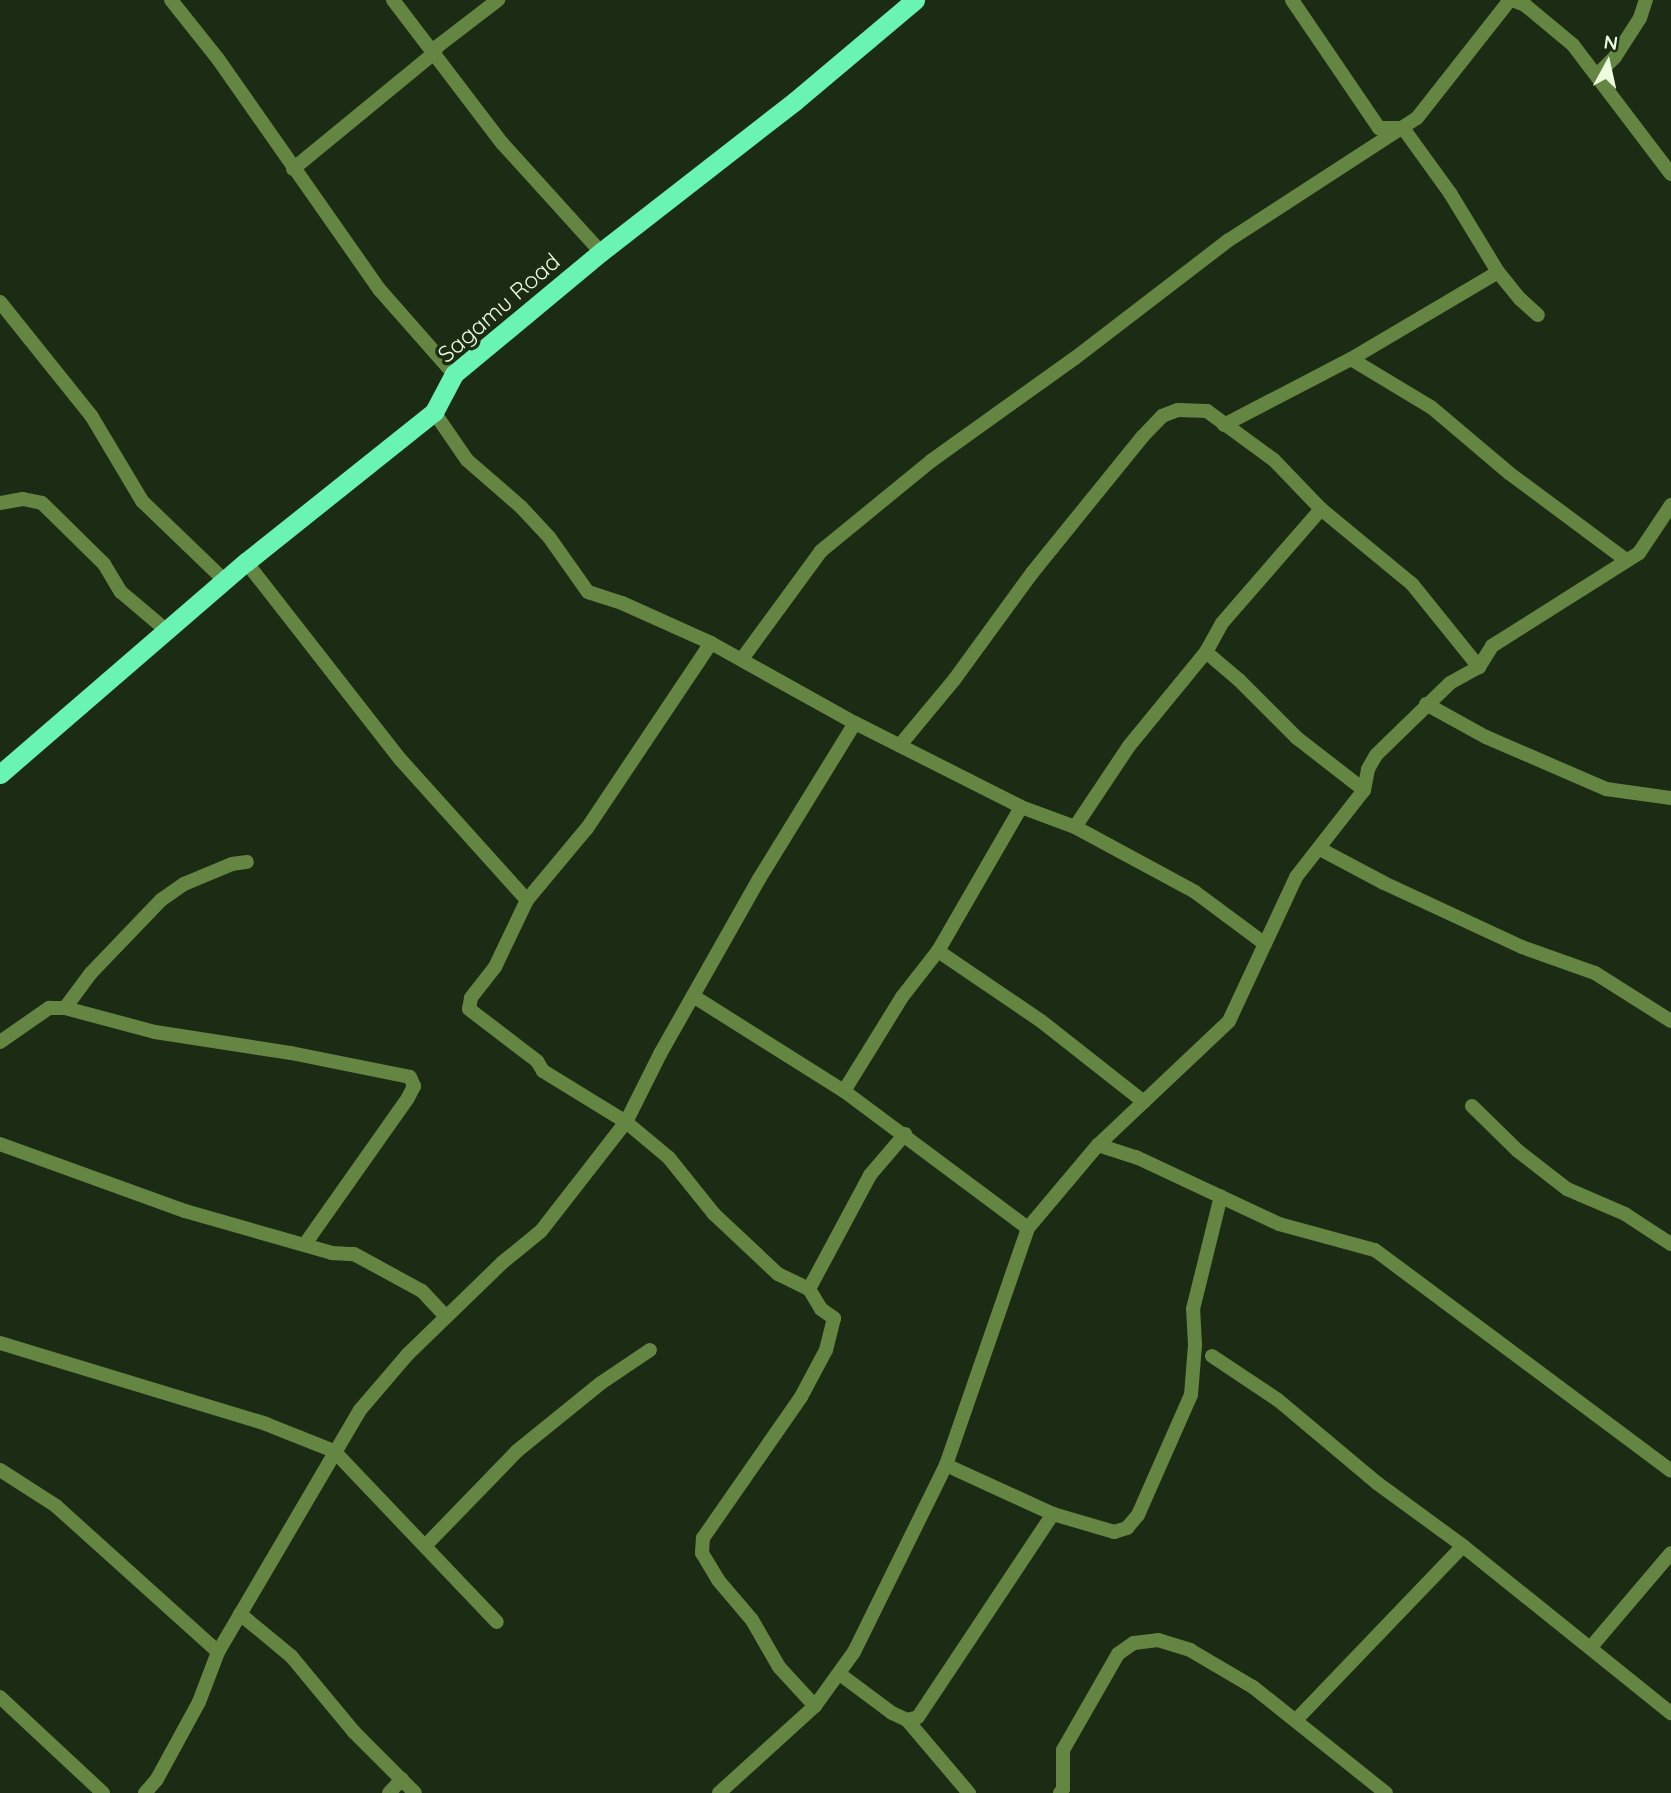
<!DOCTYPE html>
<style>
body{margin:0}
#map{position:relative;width:1671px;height:1793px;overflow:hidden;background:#1c2b13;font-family:Quicksand,sans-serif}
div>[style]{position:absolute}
.minor>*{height:14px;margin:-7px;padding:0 7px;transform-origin:7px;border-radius:7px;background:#658642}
.trunk>*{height:19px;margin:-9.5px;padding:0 9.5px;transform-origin:9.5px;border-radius:9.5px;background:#6af4b3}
span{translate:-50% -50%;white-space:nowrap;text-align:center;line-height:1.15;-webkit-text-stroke:7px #1c2b13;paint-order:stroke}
.street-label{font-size:23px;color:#ecfddf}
.north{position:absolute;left:1573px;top:28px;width:70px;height:70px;-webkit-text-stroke:5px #1c2b13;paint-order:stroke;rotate:8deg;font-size:19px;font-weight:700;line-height:28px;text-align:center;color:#ecfddf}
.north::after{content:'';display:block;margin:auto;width:24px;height:32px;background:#ecfddf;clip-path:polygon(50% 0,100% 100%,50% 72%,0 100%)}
</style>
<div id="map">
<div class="minor">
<div style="left:171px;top:0;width:75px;rotate:51.5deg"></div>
<div style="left:218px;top:59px;width:281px;rotate:55deg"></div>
<div style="left:379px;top:289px;width:113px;rotate:48.6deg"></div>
<div style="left:393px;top:0;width:180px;rotate:52.7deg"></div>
<div style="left:502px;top:143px;width:147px;rotate:47.8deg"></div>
<div style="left:1292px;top:0;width:155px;rotate:55.8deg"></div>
<div style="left:1379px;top:128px;width:23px"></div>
<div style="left:1512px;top:0;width:14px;rotate:21deg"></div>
<div style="left:1525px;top:5px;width:62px;rotate:39.8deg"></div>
<div style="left:1573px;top:45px;width:162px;rotate:52.8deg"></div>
<div style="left:1597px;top:75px;width:25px;rotate:-45deg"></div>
<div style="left:1615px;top:57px;width:46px;rotate:-57.3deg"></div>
<div style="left:1640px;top:18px;width:19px;rotate:-72deg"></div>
<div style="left:1403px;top:128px;width:80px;rotate:54.1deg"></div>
<div style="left:1450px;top:193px;width:92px;rotate:58.7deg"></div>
<div style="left:1498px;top:272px;width:35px;rotate:51deg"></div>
<div style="left:1520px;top:299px;width:24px;rotate:42deg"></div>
<div style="left:293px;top:169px;width:181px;rotate:-39.4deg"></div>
<div style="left:433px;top:54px;width:9px;rotate:-58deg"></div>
<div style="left:438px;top:46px;width:76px;rotate:-37.5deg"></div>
<div style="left:0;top:302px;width:147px;rotate:51.3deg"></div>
<div style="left:92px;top:417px;width:98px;rotate:59.2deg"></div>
<div style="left:142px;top:501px;width:115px;rotate:43.9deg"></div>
<div style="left:1351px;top:359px;width:93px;rotate:31deg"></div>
<div style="left:1431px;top:407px;width:102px;rotate:40.2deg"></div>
<div style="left:1509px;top:473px;width:146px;rotate:36.6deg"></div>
<div style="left:434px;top:412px;width:58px;rotate:55.5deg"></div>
<div style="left:467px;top:460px;width:72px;rotate:41deg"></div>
<div style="left:521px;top:507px;width:41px;rotate:47deg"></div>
<div style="left:549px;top:537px;width:67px;rotate:54.7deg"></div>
<div style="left:588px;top:592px;width:36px;rotate:18deg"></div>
<div style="left:622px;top:603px;width:98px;rotate:24.2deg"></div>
<div style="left:711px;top:643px;width:165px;rotate:29.1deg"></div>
<div style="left:855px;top:723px;width:186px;rotate:26.8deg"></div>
<div style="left:1021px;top:807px;width:58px;rotate:20.3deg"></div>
<div style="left:1075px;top:827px;width:136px;rotate:28.4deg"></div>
<div style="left:1195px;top:892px;width:87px;rotate:36.6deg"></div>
<div style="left:1224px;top:425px;width:143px;rotate:-27.5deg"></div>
<div style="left:1351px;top:359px;width:171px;rotate:-30.6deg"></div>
<div style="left:0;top:503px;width:23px;rotate:-10deg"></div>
<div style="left:23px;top:499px;width:19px;rotate:12deg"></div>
<div style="left:42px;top:503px;width:87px;rotate:44.5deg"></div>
<div style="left:104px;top:564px;width:33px;rotate:59deg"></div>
<div style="left:121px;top:592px;width:59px;rotate:40.2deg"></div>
<div style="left:246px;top:562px;width:250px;rotate:52deg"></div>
<div style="left:400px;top:759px;width:190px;rotate:48deg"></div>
<div style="left:711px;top:643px;width:223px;rotate:123.8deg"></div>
<div style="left:587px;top:828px;width:94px;rotate:129.8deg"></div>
<div style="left:527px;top:900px;width:74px;rotate:115.5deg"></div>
<div style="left:495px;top:967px;width:39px;rotate:128deg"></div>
<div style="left:471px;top:998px;width:11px;rotate:100deg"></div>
<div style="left:469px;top:1009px;width:86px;rotate:37.4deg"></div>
<div style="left:537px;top:1061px;width:12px;rotate:59deg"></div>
<div style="left:543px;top:1071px;width:97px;rotate:31.6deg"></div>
<div style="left:626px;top:1122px;width:56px;rotate:39.9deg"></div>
<div style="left:669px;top:1158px;width:72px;rotate:51.2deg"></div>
<div style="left:714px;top:1214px;width:88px;rotate:43.2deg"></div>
<div style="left:778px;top:1274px;width:34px;rotate:26deg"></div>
<div style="left:809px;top:1289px;width:23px;rotate:59deg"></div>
<div style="left:821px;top:1309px;width:16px;rotate:35deg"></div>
<div style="left:834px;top:1318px;width:33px;rotate:104deg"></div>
<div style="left:826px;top:1350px;width:53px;rotate:118deg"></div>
<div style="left:801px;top:1397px;width:172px;rotate:124.8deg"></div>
<div style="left:703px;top:1538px;width:15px;rotate:94deg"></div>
<div style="left:702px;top:1553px;width:31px;rotate:59deg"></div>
<div style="left:718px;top:1580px;width:52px;rotate:49.6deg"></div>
<div style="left:752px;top:1620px;width:54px;rotate:60.1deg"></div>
<div style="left:779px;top:1667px;width:53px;rotate:47.3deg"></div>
<div style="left:1206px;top:652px;width:43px;rotate:40.3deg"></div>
<div style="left:1239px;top:680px;width:82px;rotate:45deg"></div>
<div style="left:1297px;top:738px;width:85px;rotate:37.8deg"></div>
<div style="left:742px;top:659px;width:134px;rotate:-53.8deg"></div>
<div style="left:821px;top:551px;width:142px;rotate:-39.3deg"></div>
<div style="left:931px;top:461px;width:177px;rotate:-35.6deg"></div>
<div style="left:1075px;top:358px;width:194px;rotate:-37.5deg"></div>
<div style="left:1229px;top:240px;width:224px;rotate:-33deg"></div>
<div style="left:1417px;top:118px;width:150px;rotate:-51.8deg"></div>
<div style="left:1426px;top:704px;width:68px;rotate:28.8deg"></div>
<div style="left:1486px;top:737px;width:131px;rotate:23.4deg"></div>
<div style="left:1606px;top:789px;width:66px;rotate:7.9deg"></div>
<div style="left:900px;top:745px;width:85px;rotate:-50.3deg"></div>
<div style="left:954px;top:680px;width:132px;rotate:-53.9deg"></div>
<div style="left:1032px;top:573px;width:176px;rotate:-51deg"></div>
<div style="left:1143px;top:436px;width:28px;rotate:-46deg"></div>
<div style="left:1162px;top:416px;width:17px;rotate:-21deg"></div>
<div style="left:1178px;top:410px;width:29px;rotate:2deg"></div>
<div style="left:1207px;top:411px;width:83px;rotate:36.2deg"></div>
<div style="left:1274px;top:460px;width:68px;rotate:46.2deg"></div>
<div style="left:1321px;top:509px;width:118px;rotate:39.5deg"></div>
<div style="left:1412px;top:584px;width:107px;rotate:51.1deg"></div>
<div style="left:1075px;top:827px;width:97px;rotate:-56.3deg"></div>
<div style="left:1129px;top:746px;width:122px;rotate:-50.7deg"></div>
<div style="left:1206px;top:652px;width:33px;rotate:-61deg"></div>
<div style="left:1222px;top:623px;width:151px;rotate:-49deg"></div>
<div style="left:1320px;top:849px;width:72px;rotate:28deg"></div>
<div style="left:1384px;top:883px;width:152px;rotate:24.9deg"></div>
<div style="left:1522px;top:947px;width:77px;rotate:19.6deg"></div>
<div style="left:1595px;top:973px;width:90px;rotate:32.3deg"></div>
<div style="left:938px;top:951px;width:125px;rotate:34.2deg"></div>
<div style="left:1041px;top:1021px;width:131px;rotate:38.2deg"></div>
<div style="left:693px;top:996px;width:178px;rotate:32.2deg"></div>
<div style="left:844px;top:1091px;width:229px;rotate:36.7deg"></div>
<div style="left:65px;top:1008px;width:44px;rotate:-53.4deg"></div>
<div style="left:91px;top:973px;width:101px;rotate:-46.2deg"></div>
<div style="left:161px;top:900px;width:28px;rotate:-35deg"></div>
<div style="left:184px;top:884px;width:52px;rotate:-22.6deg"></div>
<div style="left:232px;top:864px;width:15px;rotate:-8deg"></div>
<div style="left:0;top:1042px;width:60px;rotate:-34.8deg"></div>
<div style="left:49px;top:1008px;width:16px"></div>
<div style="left:65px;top:1008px;width:93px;rotate:14.9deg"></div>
<div style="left:155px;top:1032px;width:138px;rotate:8.8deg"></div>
<div style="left:291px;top:1053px;width:121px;rotate:11.4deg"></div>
<div style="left:410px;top:1077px;width:10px;rotate:66deg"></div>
<div style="left:414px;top:1086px;width:13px;rotate:117deg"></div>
<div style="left:408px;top:1098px;width:179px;rotate:125.2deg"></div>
<div style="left:844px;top:1091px;width:110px;rotate:-58.3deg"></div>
<div style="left:902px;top:997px;width:58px;rotate:-52deg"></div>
<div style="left:938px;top:951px;width:166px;rotate:-60deg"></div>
<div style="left:1472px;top:1106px;width:64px;rotate:44.4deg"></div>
<div style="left:1518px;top:1151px;width:62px;rotate:37.8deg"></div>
<div style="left:1567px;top:1189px;width:63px;rotate:23.3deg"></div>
<div style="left:1625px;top:1214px;width:55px;rotate:33.1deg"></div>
<div style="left:0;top:1144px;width:197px;rotate:19.9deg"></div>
<div style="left:185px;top:1211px;width:153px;rotate:15.9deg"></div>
<div style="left:332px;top:1253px;width:22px;rotate:3deg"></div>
<div style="left:354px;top:1254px;width:77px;rotate:28.6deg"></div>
<div style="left:422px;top:1291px;width:35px;rotate:47deg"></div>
<div style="left:1098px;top:1145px;width:40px;rotate:18deg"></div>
<div style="left:1136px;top:1157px;width:158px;rotate:25.1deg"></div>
<div style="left:1279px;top:1224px;width:99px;rotate:15.2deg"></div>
<div style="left:1375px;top:1250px;width:369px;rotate:36.7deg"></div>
<div style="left:809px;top:1289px;width:129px;rotate:-61.8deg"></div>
<div style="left:870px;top:1175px;width:54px;rotate:-49.5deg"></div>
<div style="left:0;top:1343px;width:278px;rotate:16.9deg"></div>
<div style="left:266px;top:1424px;width:73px;rotate:21.7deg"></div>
<div style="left:334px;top:1451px;width:236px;rotate:46.4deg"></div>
<div style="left:1212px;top:1356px;width:79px;rotate:33.7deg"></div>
<div style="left:1278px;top:1400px;width:129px;rotate:40deg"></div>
<div style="left:1377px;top:1483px;width:107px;rotate:36.2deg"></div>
<div style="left:1463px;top:1546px;width:267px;rotate:38.8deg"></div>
<div style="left:946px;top:1465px;width:118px;rotate:24.6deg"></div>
<div style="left:1053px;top:1514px;width:64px;rotate:16.4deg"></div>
<div style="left:1114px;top:1532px;width:14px;rotate:-17deg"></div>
<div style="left:1127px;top:1528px;width:17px;rotate:-50deg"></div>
<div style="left:1138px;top:1515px;width:131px;rotate:-66.2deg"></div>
<div style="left:1191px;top:1395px;width:50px;rotate:-85.4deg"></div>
<div style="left:1195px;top:1345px;width:36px;rotate:-93deg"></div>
<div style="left:1193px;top:1309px;width:116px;rotate:-76.1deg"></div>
<div style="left:0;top:1470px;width:67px;rotate:32.7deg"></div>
<div style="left:56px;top:1506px;width:218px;rotate:42deg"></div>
<div style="left:426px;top:1545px;width:131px;rotate:-45.9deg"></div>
<div style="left:517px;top:1451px;width:108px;rotate:-39deg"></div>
<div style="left:601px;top:1383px;width:59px;rotate:-34deg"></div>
<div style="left:240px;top:1614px;width:66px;rotate:39.5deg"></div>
<div style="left:291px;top:1656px;width:99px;rotate:50.3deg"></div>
<div style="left:354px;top:1732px;width:86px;rotate:45deg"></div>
<div style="left:1591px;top:1647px;width:123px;rotate:-49.6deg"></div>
<div style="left:841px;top:1675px;width:64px;rotate:36.7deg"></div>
<div style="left:892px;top:1713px;width:17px;rotate:25deg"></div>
<div style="left:907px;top:1720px;width:11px;rotate:-15deg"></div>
<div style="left:918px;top:1717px;width:244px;rotate:-56.4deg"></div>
<div style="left:0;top:1697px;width:141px;rotate:43deg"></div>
<div style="left:907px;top:1720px;width:96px;rotate:49.7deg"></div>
<div style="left:1296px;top:1720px;width:241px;rotate:-46.2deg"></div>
<div style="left:145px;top:1793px;width:18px;rotate:-49deg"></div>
<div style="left:157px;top:1779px;width:88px;rotate:-61.4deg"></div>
<div style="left:199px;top:1702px;width:53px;rotate:-69.2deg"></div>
<div style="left:218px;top:1652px;width:281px;rotate:-59.6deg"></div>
<div style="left:360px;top:1410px;width:74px;rotate:-49.4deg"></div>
<div style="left:408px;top:1354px;width:132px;rotate:-44.1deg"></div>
<div style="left:503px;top:1262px;width:49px;rotate:-39.2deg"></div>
<div style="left:541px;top:1231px;width:138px;rotate:-52.1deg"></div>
<div style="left:626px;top:1122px;width:76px;rotate:-63.4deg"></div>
<div style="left:660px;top:1054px;width:201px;rotate:-60.5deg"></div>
<div style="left:759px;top:879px;width:183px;rotate:-58.4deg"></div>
<div style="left:389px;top:1793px;width:19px;rotate:-47deg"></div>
<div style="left:719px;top:1793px;width:130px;rotate:-42.2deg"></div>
<div style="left:815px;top:1706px;width:67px;rotate:-54.2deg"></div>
<div style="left:854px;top:1652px;width:208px;rotate:-63.8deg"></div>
<div style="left:946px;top:1465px;width:251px;rotate:-70.9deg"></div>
<div style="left:1028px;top:1228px;width:109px;rotate:-49.9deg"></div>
<div style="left:1098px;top:1145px;width:180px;rotate:-43.4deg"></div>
<div style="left:1229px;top:1021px;width:159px;rotate:-65deg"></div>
<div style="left:1296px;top:877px;width:110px;rotate:-52deg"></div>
<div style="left:1364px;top:790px;width:21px;rotate:-79deg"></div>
<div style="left:1368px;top:769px;width:16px;rotate:-60deg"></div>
<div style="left:1376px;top:755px;width:103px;rotate:-44.2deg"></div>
<div style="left:1450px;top:683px;width:33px;rotate:-29deg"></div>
<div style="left:1479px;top:667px;width:25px;rotate:-58deg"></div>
<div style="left:1492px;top:646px;width:174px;rotate:-32.3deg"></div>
<div style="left:1639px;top:553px;width:58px;rotate:-56.3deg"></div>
<div style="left:1060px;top:1793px;width:5px;rotate:-53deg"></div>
<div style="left:1063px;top:1789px;width:39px;rotate:-90deg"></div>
<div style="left:1063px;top:1750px;width:111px;rotate:-60.2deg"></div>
<div style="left:1118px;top:1654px;width:19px;rotate:-35deg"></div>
<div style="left:1134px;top:1643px;width:24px;rotate:-7deg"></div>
<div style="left:1158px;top:1640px;width:34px;rotate:17deg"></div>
<div style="left:1190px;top:1650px;width:73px;rotate:30.4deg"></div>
<div style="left:1253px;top:1687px;width:170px;rotate:38.6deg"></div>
</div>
<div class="trunk">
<div style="left:0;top:774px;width:325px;rotate:-40.8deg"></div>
<div style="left:246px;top:562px;width:241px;rotate:-38.6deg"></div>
<div style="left:434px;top:412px;width:43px;rotate:-62.2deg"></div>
<div style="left:454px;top:374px;width:191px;rotate:-39.7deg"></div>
<div style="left:601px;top:252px;width:246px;rotate:-37.9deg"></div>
<div style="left:795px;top:101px;width:157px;rotate:-40.1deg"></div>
</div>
<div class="street-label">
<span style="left:499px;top:308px;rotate:-41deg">Sagamu Road</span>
</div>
<div class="north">N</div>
</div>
